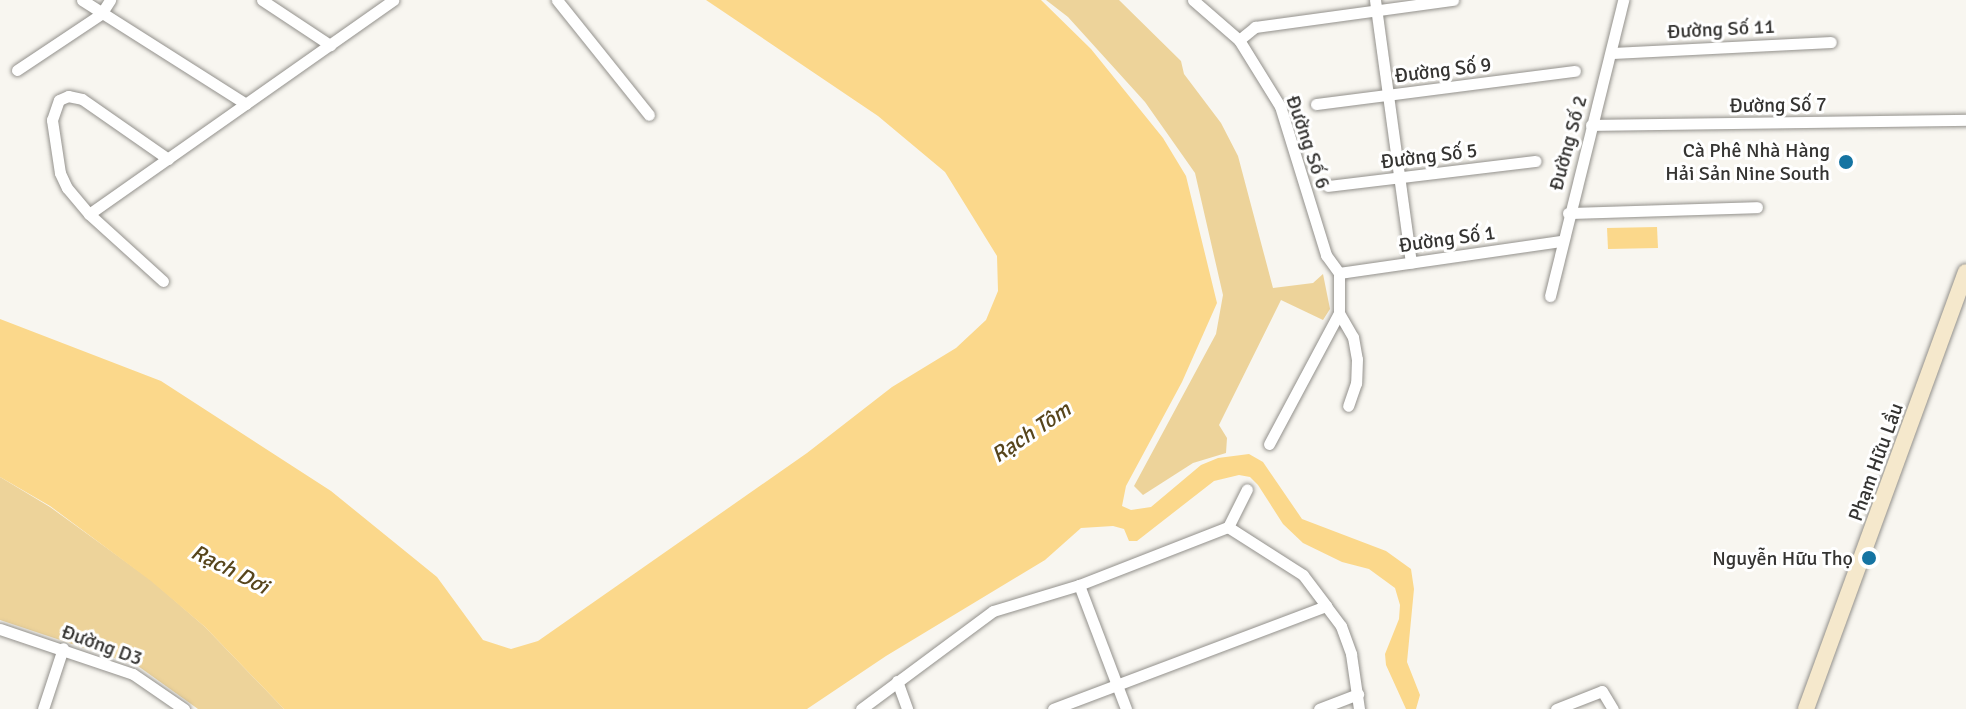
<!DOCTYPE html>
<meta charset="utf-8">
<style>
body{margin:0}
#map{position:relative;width:1966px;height:709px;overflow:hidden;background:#f8f6f0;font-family:Signika,sans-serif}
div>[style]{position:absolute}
.green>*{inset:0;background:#edd39a}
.water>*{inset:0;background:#fbd88b}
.roads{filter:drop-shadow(0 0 2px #93918c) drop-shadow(0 0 2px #93918c)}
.street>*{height:11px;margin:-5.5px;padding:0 5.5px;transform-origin:5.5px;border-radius:5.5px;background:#fff}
.secondary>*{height:16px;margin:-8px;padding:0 8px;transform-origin:8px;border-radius:8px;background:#f5e8cc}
.dots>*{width:22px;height:22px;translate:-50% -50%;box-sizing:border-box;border:4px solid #fff;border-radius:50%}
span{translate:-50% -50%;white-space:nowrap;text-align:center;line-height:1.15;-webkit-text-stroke:6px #fff;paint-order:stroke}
.street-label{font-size:20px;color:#353432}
.poi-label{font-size:20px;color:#353432}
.right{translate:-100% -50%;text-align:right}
.water-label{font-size:22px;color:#57451b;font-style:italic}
</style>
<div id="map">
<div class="green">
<div style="clip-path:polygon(1046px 0,1119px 0,1181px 61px,1184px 74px,1221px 123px,1238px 156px,1273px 288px,1313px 283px,1323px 274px,1330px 309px,1323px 320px,1281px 300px,1219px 425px,1227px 438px,1226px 453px,1193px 463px,1143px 495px,1134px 486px,1216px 334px,1223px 295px,1195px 173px,1145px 102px,1068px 17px)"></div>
<div style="clip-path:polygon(0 477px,50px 507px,151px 580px,205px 627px,284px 709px,198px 709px,138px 666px,0 620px)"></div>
</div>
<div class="water">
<div style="clip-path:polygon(706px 0,1041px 0,1091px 49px,1163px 138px,1186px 176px,1217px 303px,1182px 382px,1126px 486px,1122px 506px,1131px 510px,1151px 507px,1201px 465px,1218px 458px,1249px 454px,1263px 462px,1302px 519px,1386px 551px,1411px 569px,1414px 589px,1407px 662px,1420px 695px,1416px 709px,1406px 709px,1386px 665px,1385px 654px,1399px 619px,1400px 605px,1395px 588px,1369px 569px,1342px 562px,1303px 543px,1283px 524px,1258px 485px,1250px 477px,1239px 475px,1214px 481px,1137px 541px,1129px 541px,1124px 529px,1113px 526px,1081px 528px,1045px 560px,886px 656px,807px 709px,284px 709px,205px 627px,151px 581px,50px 506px,0 477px,0 319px,161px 381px,331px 491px,437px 577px,483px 640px,511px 649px,538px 641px,807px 453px,892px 387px,956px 348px,986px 320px,998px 291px,997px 256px,945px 172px,878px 116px)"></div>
<div style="clip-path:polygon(1657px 227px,1658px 248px,1608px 249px,1607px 228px)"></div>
</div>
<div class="roads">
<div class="street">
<div style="left:82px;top:0;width:194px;rotate:32.4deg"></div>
<div style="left:262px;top:0;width:82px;rotate:33.5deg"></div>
<div style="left:557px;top:0;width:147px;rotate:51.3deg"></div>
<div style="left:1193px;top:0;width:61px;rotate:41deg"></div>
<div style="left:1239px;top:40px;width:78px;rotate:58.2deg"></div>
<div style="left:1280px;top:106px;width:156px;rotate:72.8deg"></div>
<div style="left:1326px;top:255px;width:22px;rotate:54deg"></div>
<div style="left:1375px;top:0;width:265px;rotate:82.2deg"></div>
<div style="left:1239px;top:40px;width:21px;rotate:-39deg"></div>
<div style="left:1255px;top:27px;width:200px;rotate:-7.8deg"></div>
<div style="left:1613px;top:53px;width:218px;rotate:-2.9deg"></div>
<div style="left:17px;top:70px;width:101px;rotate:-33.7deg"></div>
<div style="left:101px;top:14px;width:17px;rotate:-57deg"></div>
<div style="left:1316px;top:104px;width:261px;rotate:-7.3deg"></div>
<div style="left:1591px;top:125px;width:375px;rotate:-0.8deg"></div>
<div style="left:1328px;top:186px;width:209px;rotate:-6.9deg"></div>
<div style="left:1568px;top:213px;width:189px;rotate:-1.8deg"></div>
<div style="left:89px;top:214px;width:34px;rotate:-130deg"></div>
<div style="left:67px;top:188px;width:17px;rotate:-115deg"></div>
<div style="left:60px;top:173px;width:54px;rotate:-98.6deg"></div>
<div style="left:52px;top:120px;width:21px;rotate:-71deg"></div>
<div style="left:59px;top:100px;width:10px;rotate:-24deg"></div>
<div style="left:68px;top:96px;width:14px;rotate:12deg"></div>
<div style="left:82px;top:99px;width:105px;rotate:34.9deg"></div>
<div style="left:1339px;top:273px;width:224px;rotate:-8.2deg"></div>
<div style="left:163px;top:281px;width:100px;rotate:-137.8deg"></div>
<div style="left:89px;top:214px;width:372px;rotate:-35.1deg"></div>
<div style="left:1550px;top:296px;width:305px;rotate:-76.1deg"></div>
<div style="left:1339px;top:313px;width:28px;rotate:60deg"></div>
<div style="left:1353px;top:337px;width:22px;rotate:80deg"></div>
<div style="left:1357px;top:359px;width:24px;rotate:92deg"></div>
<div style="left:1356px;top:383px;width:24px;rotate:109deg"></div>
<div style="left:1269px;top:444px;width:149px;rotate:-61.9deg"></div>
<div style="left:1339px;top:313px;width:40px;rotate:-90deg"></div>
<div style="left:1228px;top:527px;width:89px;rotate:32.6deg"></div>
<div style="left:1303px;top:575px;width:39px;rotate:53deg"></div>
<div style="left:1326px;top:606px;width:25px;rotate:53deg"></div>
<div style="left:1341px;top:626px;width:30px;rotate:70deg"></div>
<div style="left:1351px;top:654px;width:56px;rotate:81.7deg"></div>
<div style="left:1079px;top:585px;width:133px;rotate:69.2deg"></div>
<div style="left:0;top:629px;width:140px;rotate:18.7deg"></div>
<div style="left:133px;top:674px;width:62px;rotate:34.5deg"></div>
<div style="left:897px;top:681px;width:30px;rotate:70deg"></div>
<div style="left:43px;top:709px;width:64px;rotate:-71.8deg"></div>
<div style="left:861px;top:709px;width:164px;rotate:-36.6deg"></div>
<div style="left:993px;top:611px;width:90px;rotate:-16.8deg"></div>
<div style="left:1079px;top:585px;width:160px;rotate:-21.3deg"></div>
<div style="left:1228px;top:527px;width:42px;rotate:-63.4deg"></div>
<div style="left:1053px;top:709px;width:292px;rotate:-20.7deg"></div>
<div style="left:1319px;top:709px;width:42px;rotate:-21deg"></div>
<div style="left:1556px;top:709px;width:49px;rotate:-21.4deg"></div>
<div style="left:1602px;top:691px;width:21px;rotate:59deg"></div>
</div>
<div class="secondary">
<div style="left:1806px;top:709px;width:465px;rotate:-69.9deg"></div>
</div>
</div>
<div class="dots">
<div style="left:1846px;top:162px;background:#1574a2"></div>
<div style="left:1869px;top:558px;background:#1574a2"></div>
</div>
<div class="street-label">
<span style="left:1721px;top:29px;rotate:-3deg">Đường Số 11</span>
<span style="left:1443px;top:70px;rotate:-7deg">Đường Số 9</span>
<span style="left:1778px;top:105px;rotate:-1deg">Đường Số 7</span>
<span style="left:1308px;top:142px;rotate:71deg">Đường Số 6</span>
<span style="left:1568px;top:143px;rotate:-75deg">Đường Số 2</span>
<span style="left:1429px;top:156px;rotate:-7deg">Đường Số 5</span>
<span style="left:1447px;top:239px;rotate:-8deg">Đường Số 1</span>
<span style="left:1876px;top:462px;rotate:-70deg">Phạm Hữu Lầu</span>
<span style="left:102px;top:645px;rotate:20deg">Đường D3</span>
</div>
<div class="poi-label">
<span class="right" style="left:1830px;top:162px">Cà Phê Nhà Hàng<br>Hải Sản Nine South</span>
<span class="right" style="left:1853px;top:558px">Nguyễn Hữu Thọ</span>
</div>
<div class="water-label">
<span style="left:1031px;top:432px;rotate:-34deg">Rạch Tôm</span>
<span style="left:230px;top:569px;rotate:27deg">Rạch Dơi</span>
</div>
</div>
